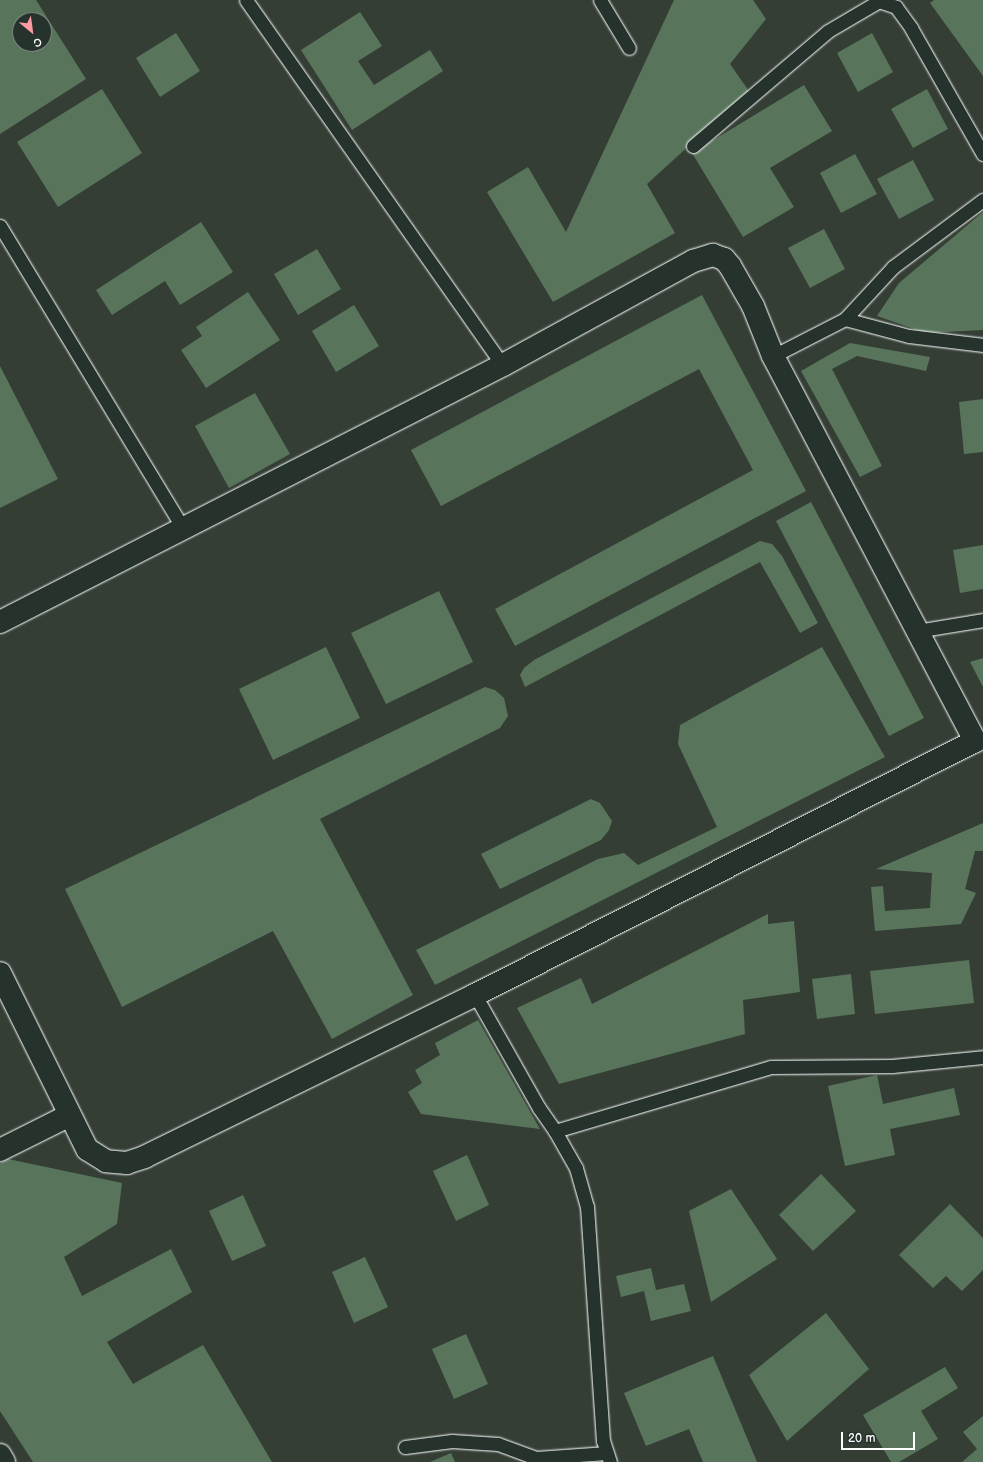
<!DOCTYPE html>
<meta charset="utf-8">
<style>
body{margin:0}
#map{position:relative;width:983px;height:1462px;overflow:hidden;background:#343e35;font-family:"Balsamiq Sans",sans-serif}
div>[style]{position:absolute}
.green>*{inset:0;background:#58755c}
.roads{filter:drop-shadow(0 0 1px #fff) drop-shadow(0 0 1px #fff)}
.service>*{height:13px;margin:-6.5px;padding:0 6.5px;transform-origin:6.5px;border-radius:6.5px;background:#26332d}
.minor>*{height:22px;margin:-11px;padding:0 11px;transform-origin:11px;border-radius:11px;background:#26332d}
.tertiary>*{height:22px;margin:-11px;padding:0 11px;transform-origin:11px;border-radius:11px;background:#26332d}
span{translate:-50% -50%;white-space:nowrap;text-align:center;line-height:1.15;-webkit-text-stroke:3px #26332d;paint-order:stroke}
.north{position:absolute;left:12px;top:12px;width:40px;height:40px;box-sizing:border-box;background:#26332d;border:1px solid #7d8581;border-radius:50%;rotate:151deg;font-size:11px;font-weight:700;line-height:16px;text-align:center;color:#fff}
.north::after{content:'';display:block;margin:auto;width:14px;height:18px;background:#ff9aa2;clip-path:polygon(50% 0,100% 100%,50% 72%,0 100%)}
.scale{position:absolute;left:841px;top:1432px;width:74px;height:18px;box-sizing:border-box;border:2px solid #fff;border-top:0;padding-left:5px;font-size:12px;line-height:14px;white-space:nowrap;color:#fff;-webkit-text-stroke:3px #26332d;paint-order:stroke}
</style>
<div id="map">
<div class="green">
<div style="clip-path:polygon(evenodd,0 0,36px 0,86px 79px,0 134px,0 0,20px 20px,44px 20px,44px 44px,20px 44px,20px 20px)"></div>
<div style="clip-path:polygon(674px 0,753px 0,766px 19px,730px 64px,749px 91px,647px 184px,675px 233px,553px 302px,487px 192px,528px 167px,566px 232px)"></div>
<div style="clip-path:polygon(934px 0,983px 0,983px 76px,930px 3px)"></div>
<div style="clip-path:polygon(360px 12px,382px 46px,358px 61px,374px 85px,430px 50px,443px 71px,352px 130px,301px 50px)"></div>
<div style="clip-path:polygon(176px 33px,200px 71px,160px 97px,136px 58px)"></div>
<div style="clip-path:polygon(872px 33px,893px 72px,858px 92px,837px 53px)"></div>
<div style="clip-path:polygon(804px 85px,832px 131px,770px 168px,794px 207px,743px 237px,692px 153px)"></div>
<div style="clip-path:polygon(102px 89px,142px 153px,58px 207px,17px 142px)"></div>
<div style="clip-path:polygon(927px 89px,948px 129px,913px 148px,891px 109px)"></div>
<div style="clip-path:polygon(855px 154px,877px 194px,841px 213px,820px 173px)"></div>
<div style="clip-path:polygon(913px 160px,934px 200px,899px 219px,877px 179px)"></div>
<div style="clip-path:polygon(983px 212px,983px 330px,926px 333px,877px 316px,899px 283px)"></div>
<div style="clip-path:polygon(201px 222px,233px 272px,180px 305px,165px 281px,112px 315px,96px 290px)"></div>
<div style="clip-path:polygon(824px 229px,845px 269px,810px 288px,788px 248px)"></div>
<div style="clip-path:polygon(317px 249px,341px 289px,298px 315px,274px 274px)"></div>
<div style="clip-path:polygon(248px 292px,280px 340px,206px 388px,181px 350px,202px 336px,196px 327px)"></div>
<div style="clip-path:polygon(702px 295px,806px 491px,515px 646px,495px 609px,753px 470px,699px 369px,441px 506px,411px 450px)"></div>
<div style="clip-path:polygon(354px 305px,379px 346px,336px 372px,312px 331px)"></div>
<div style="clip-path:polygon(850px 343px,930px 357px,926px 371px,857px 356px,832px 369px,882px 466px,860px 477px,801px 371px)"></div>
<div style="clip-path:polygon(0 366px,58px 479px,0 508px)"></div>
<div style="clip-path:polygon(255px 393px,290px 454px,229px 488px,195px 426px)"></div>
<div style="clip-path:polygon(983px 399px,983px 452px,964px 454px,959px 402px)"></div>
<div style="clip-path:polygon(811px 502px,924px 718px,889px 736px,776px 521px)"></div>
<div style="clip-path:polygon(760px 541px,772px 544px,782px 556px,818px 623px,800px 633px,760px 562px,525px 687px,520px 675px,524px 668px,534px 660px)"></div>
<div style="clip-path:polygon(983px 545px,983px 589px,960px 593px,953px 550px)"></div>
<div style="clip-path:polygon(439px 591px,473px 662px,386px 704px,351px 633px)"></div>
<div style="clip-path:polygon(326px 647px,360px 718px,273px 760px,239px 689px)"></div>
<div style="clip-path:polygon(822px 647px,885px 757px,435px 985px,416px 950px,598px 859px,624px 853px,638px 865px,717px 827px,678px 744px,680px 725px)"></div>
<div style="clip-path:polygon(983px 658px,983px 687px,970px 662px)"></div>
<div style="clip-path:polygon(485px 687px,495px 690px,504px 698px,508px 716px,500px 728px,320px 819px,413px 995px,332px 1039px,273px 931px,122px 1007px,65px 889px)"></div>
<div style="clip-path:polygon(591px 799px,600px 803px,612px 821px,609px 830px,601px 840px,500px 889px,481px 854px)"></div>
<div style="clip-path:polygon(983px 823px,983px 851px,975px 851px,965px 889px,976px 893px,961px 924px,875px 931px,871px 887px,883px 886px,885px 911px,930px 908px,932px 873px,876px 869px)"></div>
<div style="clip-path:polygon(768px 914px,768px 924px,794px 921px,800px 992px,743px 1000px,745px 1034px,559px 1084px,517px 1008px,581px 978px,592px 1004px)"></div>
<div style="clip-path:polygon(969px 960px,974px 1003px,875px 1014px,870px 971px)"></div>
<div style="clip-path:polygon(851px 974px,855px 1014px,817px 1019px,812px 979px)"></div>
<div style="clip-path:polygon(478px 1020px,540px 1129px,421px 1114px,408px 1092px,422px 1083px,415px 1070px,440px 1055px,435px 1043px)"></div>
<div style="clip-path:polygon(877px 1075px,883px 1104px,954px 1088px,960px 1115px,890px 1129px,895px 1155px,845px 1166px,828px 1086px)"></div>
<div style="clip-path:polygon(467px 1155px,489px 1205px,456px 1221px,433px 1171px)"></div>
<div style="clip-path:polygon(8px 1159px,122px 1183px,117px 1224px,64px 1257px,82px 1296px,171px 1249px,192px 1292px,107px 1342px,133px 1384px,203px 1345px,272px 1462px,33px 1462px,0 1411px,0 1163px)"></div>
<div style="clip-path:polygon(821px 1174px,856px 1211px,813px 1251px,779px 1215px)"></div>
<div style="clip-path:polygon(731px 1189px,777px 1259px,711px 1302px,689px 1211px)"></div>
<div style="clip-path:polygon(243px 1195px,266px 1246px,232px 1261px,209px 1211px)"></div>
<div style="clip-path:polygon(950px 1204px,983px 1238px,983px 1270px,962px 1291px,946px 1276px,933px 1288px,899px 1255px)"></div>
<div style="clip-path:polygon(365px 1257px,388px 1307px,354px 1323px,332px 1272px)"></div>
<div style="clip-path:polygon(651px 1268px,656px 1290px,684px 1284px,691px 1311px,651px 1321px,644px 1291px,621px 1297px,616px 1276px)"></div>
<div style="clip-path:polygon(826px 1313px,869px 1369px,787px 1441px,749px 1375px)"></div>
<div style="clip-path:polygon(466px 1334px,488px 1384px,454px 1399px,432px 1349px)"></div>
<div style="clip-path:polygon(713px 1356px,757px 1462px,703px 1462px,689px 1429px,646px 1446px,624px 1393px)"></div>
<div style="clip-path:polygon(945px 1367px,958px 1388px,921px 1411px,938px 1439px,899px 1462px,891px 1462px,863px 1415px)"></div>
<div style="clip-path:polygon(983px 1416px,983px 1462px,962px 1462px,977px 1449px,963px 1432px)"></div>
<div style="clip-path:polygon(451px 1453px,455px 1462px,430px 1462px)"></div>
</div>
<div class="roads">
<div class="service">
<div style="left:246px;top:0;width:446px;rotate:54.9deg"></div>
<div style="left:600px;top:0;width:56px;rotate:58.9deg"></div>
<div style="left:693px;top:146px;width:177px;rotate:-40.4deg"></div>
<div style="left:828px;top:31px;width:59px;rotate:-30.5deg"></div>
<div style="left:879px;top:1px;width:18px;rotate:19deg"></div>
<div style="left:896px;top:7px;width:26px;rotate:54deg"></div>
<div style="left:911px;top:28px;width:145px;rotate:60.3deg"></div>
<div style="left:0;top:226px;width:353px;rotate:58.8deg"></div>
<div style="left:845px;top:319px;width:66px;rotate:14.9deg"></div>
<div style="left:909px;top:336px;width:75px;rotate:6.9deg"></div>
<div style="left:773px;top:356px;width:81px;rotate:-27.2deg"></div>
<div style="left:845px;top:319px;width:71px;rotate:-47.3deg"></div>
<div style="left:893px;top:267px;width:112px;rotate:-36.7deg"></div>
<div style="left:916px;top:631px;width:68px;rotate:-9.3deg"></div>
<div style="left:475px;top:995px;width:130px;rotate:60.5deg"></div>
<div style="left:539px;top:1108px;width:28px;rotate:55deg"></div>
<div style="left:405px;top:1447px;width:47px;rotate:-7.3deg"></div>
<div style="left:452px;top:1441px;width:46px;rotate:3.7deg"></div>
<div style="left:498px;top:1444px;width:40px;rotate:20.2deg"></div>
<div style="left:536px;top:1458px;width:71px;rotate:-4deg"></div>
<div style="left:610px;top:1462px;width:22px;rotate:-108deg"></div>
<div style="left:603px;top:1441px;width:235px;rotate:-93.9deg"></div>
<div style="left:587px;top:1207px;width:41px;rotate:-105.8deg"></div>
<div style="left:576px;top:1168px;width:43px;rotate:-119.6deg"></div>
<div style="left:555px;top:1131px;width:225px;rotate:-16.5deg"></div>
<div style="left:771px;top:1067px;width:121px;rotate:-0.5deg"></div>
<div style="left:892px;top:1066px;width:91px;rotate:-5.6deg"></div>
</div>
<div class="minor">
<div style="left:0;top:622px;width:565px;rotate:-27.06deg"></div>
<div style="left:503px;top:365px;width:217px;rotate:-28.7deg"></div>
<div style="left:693px;top:261px;width:21px;rotate:-17deg"></div>
<div style="left:713px;top:255px;width:12px;rotate:20deg"></div>
<div style="left:724px;top:259px;width:9px;rotate:49deg"></div>
<div style="left:730px;top:266px;width:46px;rotate:60.1deg"></div>
<div style="left:753px;top:306px;width:54px;rotate:68.2deg"></div>
<div style="left:773px;top:356px;width:435px;rotate:62.3deg"></div>
<div style="left:975px;top:741px;width:561px;rotate:153.07deg"></div>
<div style="left:475px;top:995px;width:368px;rotate:153.9deg"></div>
<div style="left:145px;top:1157px;width:19px;rotate:162deg"></div>
<div style="left:127px;top:1163px;width:21px;rotate:-175deg"></div>
<div style="left:106px;top:1161px;width:22px;rotate:-148deg"></div>
<div style="left:87px;top:1149px;width:196px;rotate:-116.3deg"></div>
<div style="left:0;top:1150px;width:78px;rotate:-26.6deg"></div>
</div>
<div class="tertiary">
<div style="left:0;top:1455px;width:8px;rotate:60deg"></div>
</div>
</div>
<div class="north">С</div>
<div class="scale">20 m</div>
</div>
